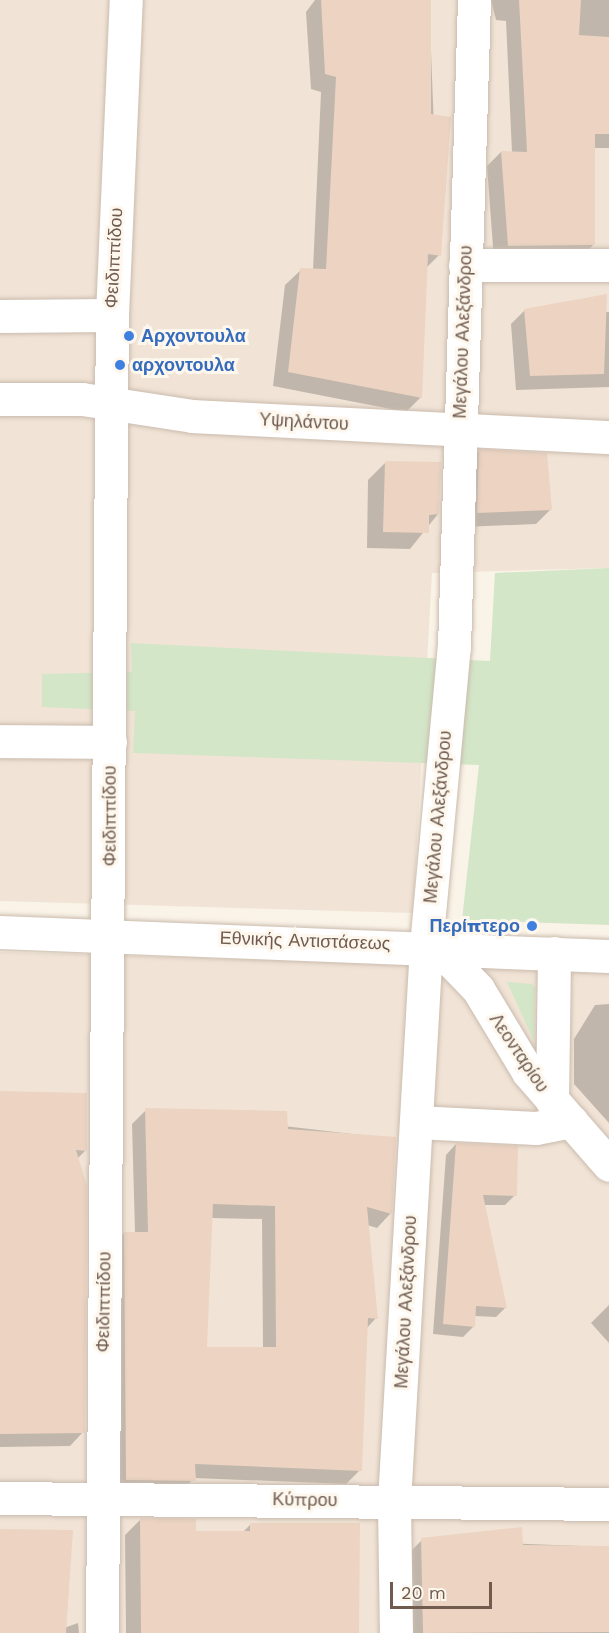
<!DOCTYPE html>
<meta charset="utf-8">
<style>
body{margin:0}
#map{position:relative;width:609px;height:1633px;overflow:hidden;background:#faf3e7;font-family:"Work Sans",sans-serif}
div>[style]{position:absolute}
.residential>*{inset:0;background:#f1e4d6}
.green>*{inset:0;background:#d3e6c7}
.shadow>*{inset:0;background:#0003}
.building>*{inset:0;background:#ecd3c2}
.roads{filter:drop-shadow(0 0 2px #cabbae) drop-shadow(0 0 2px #cabbae)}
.street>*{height:33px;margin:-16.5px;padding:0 16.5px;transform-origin:16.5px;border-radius:16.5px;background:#fff}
.secondary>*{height:33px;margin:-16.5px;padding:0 16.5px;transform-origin:16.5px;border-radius:16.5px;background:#fff}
.dots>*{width:16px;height:16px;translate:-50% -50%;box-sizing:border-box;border:3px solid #fdf7ed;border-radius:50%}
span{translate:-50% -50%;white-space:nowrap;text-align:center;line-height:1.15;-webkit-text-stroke:6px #fdf7ed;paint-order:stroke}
.street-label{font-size:18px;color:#705b4e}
.shop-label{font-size:18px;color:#366cbe;font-weight:700}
.left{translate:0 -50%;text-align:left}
.right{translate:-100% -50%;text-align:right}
.scale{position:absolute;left:390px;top:1582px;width:102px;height:27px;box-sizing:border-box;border:3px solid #705b4e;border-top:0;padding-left:8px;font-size:18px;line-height:21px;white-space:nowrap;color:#705b4e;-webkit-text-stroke:4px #fdf7ed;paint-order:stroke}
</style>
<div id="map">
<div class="residential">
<div style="clip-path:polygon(0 0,609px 0,609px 568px,432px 573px,413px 913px,0 901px)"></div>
<div style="clip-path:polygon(0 952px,609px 970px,609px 1633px,0 1633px)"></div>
</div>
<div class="green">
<div style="clip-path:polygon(609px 568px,609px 925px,462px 920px,479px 765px,133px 753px,135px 711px,42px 707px,42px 674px,132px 672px,131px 643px,490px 661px,495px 573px)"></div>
<div style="clip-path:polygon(507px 982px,532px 984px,535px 988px,534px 1041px)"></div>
</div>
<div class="shadow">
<div style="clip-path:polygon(315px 0,429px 0,439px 255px,426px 268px,421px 397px,406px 412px,273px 386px,285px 285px,301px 270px,313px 270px,321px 92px,311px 89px,306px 12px)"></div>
<div style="clip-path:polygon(491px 0,609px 0,609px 148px,593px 148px,594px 244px,580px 259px,494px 260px,487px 166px,501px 152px,512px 153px,506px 21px,496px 20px)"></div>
<div style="clip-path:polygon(525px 310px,609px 312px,609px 387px,516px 390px,511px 324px)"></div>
<div style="clip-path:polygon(479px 451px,550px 510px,536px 524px,463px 527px,465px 465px)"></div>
<div style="clip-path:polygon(385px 463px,438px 514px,410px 549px,367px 548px,368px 480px)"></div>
<div style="clip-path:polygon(609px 1004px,609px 1123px,574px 1084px,574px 1039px,595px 1005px)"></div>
<div style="clip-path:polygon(0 1093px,85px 1151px,77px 1159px,83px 1432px,70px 1446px,0 1447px)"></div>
<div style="clip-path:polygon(evenodd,146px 1110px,395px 1139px,390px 1214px,377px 1228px,367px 1225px,376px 1318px,366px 1329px,360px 1470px,346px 1484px,194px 1478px,180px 1494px,113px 1494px,111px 1247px,124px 1233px,135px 1233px,132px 1124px,146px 1110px,211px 1218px,262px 1219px,263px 1348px,206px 1348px,211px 1218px)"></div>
<div style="clip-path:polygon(456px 1144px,515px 1195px,505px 1205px,483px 1205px,506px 1307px,496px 1317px,474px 1316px,473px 1327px,463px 1337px,433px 1334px,446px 1155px)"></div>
<div style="clip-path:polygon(609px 1305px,609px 1343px,591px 1323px)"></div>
<div style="clip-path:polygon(140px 1520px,195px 1533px,243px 1532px,251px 1524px,358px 1633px,126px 1633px,125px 1535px)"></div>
<div style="clip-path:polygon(0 1531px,64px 1628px,78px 1623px,79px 1633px,0 1633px)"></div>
<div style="clip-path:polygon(422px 1540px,609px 1547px,609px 1633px,409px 1633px,408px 1554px)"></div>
</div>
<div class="building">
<div style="clip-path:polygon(321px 0,431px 0,431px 114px,451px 117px,441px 256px,428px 254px,422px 398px,288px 372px,300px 268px,326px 269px,336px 77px,325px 74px)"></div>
<div style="clip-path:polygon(519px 0,581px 0,579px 35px,609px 37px,609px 134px,595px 134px,595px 245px,508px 246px,501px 151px,527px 152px)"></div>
<div style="clip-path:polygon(607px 294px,604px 374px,530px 376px,524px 309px)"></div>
<div style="clip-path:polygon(479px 449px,547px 453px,552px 510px,477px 513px)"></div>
<div style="clip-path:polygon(385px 461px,441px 462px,439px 514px,429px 515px,429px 533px,383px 532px)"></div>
<div style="clip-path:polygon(0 1091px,87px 1093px,87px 1151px,76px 1150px,87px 1186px,85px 1433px,0 1434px)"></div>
<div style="clip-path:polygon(evenodd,145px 1108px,287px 1111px,288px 1129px,396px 1137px,392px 1214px,367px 1207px,378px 1319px,368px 1318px,362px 1471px,195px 1464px,196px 1481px,126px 1480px,124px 1232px,148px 1232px,145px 1108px,213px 1204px,275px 1206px,276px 1347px,207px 1347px,213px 1204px)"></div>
<div style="clip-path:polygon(456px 1143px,518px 1146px,517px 1196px,483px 1195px,507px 1308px,476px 1306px,475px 1327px,443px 1324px)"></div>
<div style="clip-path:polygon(140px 1518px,196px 1519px,196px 1531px,250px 1531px,250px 1523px,360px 1523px,359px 1633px,141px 1633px)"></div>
<div style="clip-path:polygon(522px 1527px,523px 1545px,609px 1546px,609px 1632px,423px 1633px,421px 1538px)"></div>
<div style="clip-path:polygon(0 1529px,73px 1530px,66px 1633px,0 1633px)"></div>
</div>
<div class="roads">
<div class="street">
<div style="left:465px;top:265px;width:144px"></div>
<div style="left:0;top:316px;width:112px;rotate:-0.5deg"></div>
<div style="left:0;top:399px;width:82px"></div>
<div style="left:82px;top:399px;width:112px;rotate:8.7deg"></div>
<div style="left:193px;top:416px;width:417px;rotate:2.9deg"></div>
<div style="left:0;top:741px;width:110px;rotate:0.5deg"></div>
<div style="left:552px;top:1101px;width:148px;rotate:-89.2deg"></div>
<div style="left:416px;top:1122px;width:120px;rotate:2.9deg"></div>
<div style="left:536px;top:1128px;width:36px;rotate:-11deg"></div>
<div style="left:0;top:1498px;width:609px;rotate:0.56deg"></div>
<div style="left:102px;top:1633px;width:1318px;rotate:-89.57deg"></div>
<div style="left:112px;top:315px;width:315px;rotate:-87.5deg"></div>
<div style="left:396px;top:1633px;width:132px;rotate:-90.9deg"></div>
<div style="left:394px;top:1501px;width:556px;rotate:-86.7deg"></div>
<div style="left:426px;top:946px;width:300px;rotate:-84.7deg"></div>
<div style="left:454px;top:647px;width:647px;rotate:-88.23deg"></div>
</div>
<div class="secondary">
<div style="left:0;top:932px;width:609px;rotate:2.26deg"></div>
<div style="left:426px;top:946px;width:29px;rotate:31deg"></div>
<div style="left:451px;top:961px;width:39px;rotate:46deg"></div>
<div style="left:478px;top:989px;width:97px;rotate:58.9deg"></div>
<div style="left:528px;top:1072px;width:123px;rotate:48.9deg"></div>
</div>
</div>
<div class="dots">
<div style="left:129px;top:336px;background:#3f7fe0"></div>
<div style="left:120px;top:365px;background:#3f7fe0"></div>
<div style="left:532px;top:926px;background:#3f7fe0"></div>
</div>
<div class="street-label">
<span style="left:114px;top:258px;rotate:-87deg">Φειδιππίδου</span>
<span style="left:463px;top:332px;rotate:-88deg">Μεγάλου Αλεξάνδρου</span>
<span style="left:304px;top:422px;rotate:3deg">Υψηλάντου</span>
<span style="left:110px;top:816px;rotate:-90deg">Φειδιππίδου</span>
<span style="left:438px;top:817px;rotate:-85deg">Μεγάλου Αλεξάνδρου</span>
<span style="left:305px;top:941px;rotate:2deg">Εθνικής Αντιστάσεως</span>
<span style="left:519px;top:1053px;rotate:56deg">Λεονταρίου</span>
<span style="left:104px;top:1302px;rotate:-89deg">Φειδιππίδου</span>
<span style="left:406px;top:1302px;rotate:-87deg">Μεγάλου Αλεξάνδρου</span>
<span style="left:305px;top:1500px;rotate:1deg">Κύπρου</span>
</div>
<div class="shop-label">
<span class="left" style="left:141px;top:336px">Αρχοντουλα</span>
<span class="left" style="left:132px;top:365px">αρχοντουλα</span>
<span class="right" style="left:520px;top:926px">Περίπτερο</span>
</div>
<div class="scale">20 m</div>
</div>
